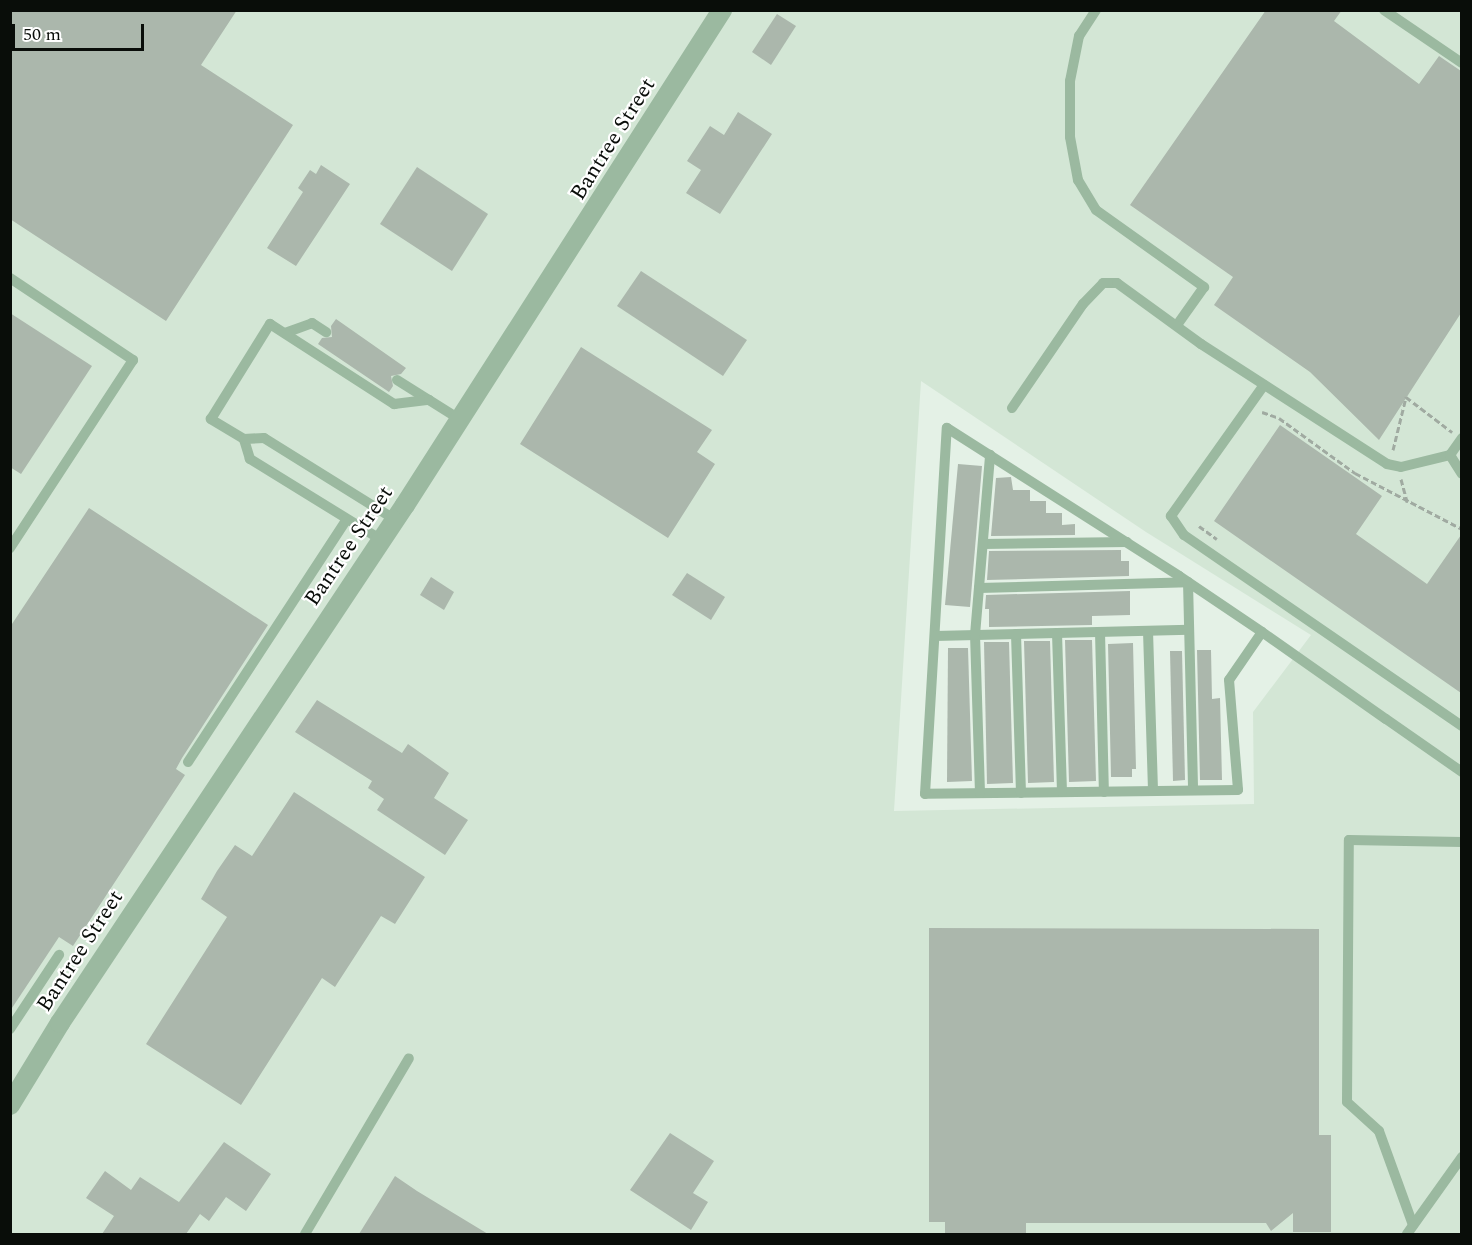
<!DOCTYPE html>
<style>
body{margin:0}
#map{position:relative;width:1472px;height:1245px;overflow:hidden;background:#e4f1e6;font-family:Spectral,serif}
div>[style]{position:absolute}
.built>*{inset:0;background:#d3e6d5}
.building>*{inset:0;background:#abb7ac}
.path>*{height:3px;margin-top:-1.5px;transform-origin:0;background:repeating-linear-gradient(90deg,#a0aaa1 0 6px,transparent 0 9px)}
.lane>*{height:10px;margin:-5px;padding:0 5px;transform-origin:5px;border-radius:5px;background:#9bb9a0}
.street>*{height:20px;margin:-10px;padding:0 10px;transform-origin:10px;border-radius:10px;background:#9bb9a0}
span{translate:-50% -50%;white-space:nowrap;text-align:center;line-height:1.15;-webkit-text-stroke:4.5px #fff;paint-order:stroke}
.street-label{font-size:22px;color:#090d09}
.frame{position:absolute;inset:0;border:12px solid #090d09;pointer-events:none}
.scale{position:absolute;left:12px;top:24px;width:132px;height:27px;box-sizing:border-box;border:3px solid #090d09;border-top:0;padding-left:8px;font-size:18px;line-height:21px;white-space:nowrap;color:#090d09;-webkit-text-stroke:4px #fff;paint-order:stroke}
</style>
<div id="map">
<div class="built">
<div style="clip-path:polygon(evenodd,10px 11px,1461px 11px,1461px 1234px,11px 1234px,10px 11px,921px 381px,1146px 532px,1311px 635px,1253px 712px,1254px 804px,894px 811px,921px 381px)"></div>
</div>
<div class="building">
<div style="clip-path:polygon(10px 10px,237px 10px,201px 65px,293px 125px,166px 321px,10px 219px)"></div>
<div style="clip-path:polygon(1266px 10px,1342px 10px,1334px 21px,1419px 84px,1439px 56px,1461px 71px,1461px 313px,1379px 440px,1310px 372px,1214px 305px,1233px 277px,1130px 205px)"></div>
<div style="clip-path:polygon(777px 14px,796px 26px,771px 65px,752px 52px)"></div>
<div style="clip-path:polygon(738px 112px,772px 134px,720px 214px,686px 193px,701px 170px,687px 161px,710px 126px,724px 135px)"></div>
<div style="clip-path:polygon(321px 165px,350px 184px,296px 266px,267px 248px,303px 192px,298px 188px,310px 170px,316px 174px)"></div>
<div style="clip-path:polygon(417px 167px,488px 214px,452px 271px,380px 224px)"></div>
<div style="clip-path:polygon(641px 271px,747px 340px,723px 376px,617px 306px)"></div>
<div style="clip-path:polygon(10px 313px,92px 366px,21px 474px,10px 467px)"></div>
<div style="clip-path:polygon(336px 319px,406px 368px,401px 374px,391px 376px,393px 386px,389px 392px,318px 344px,322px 338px,332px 337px,331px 326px)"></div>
<div style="clip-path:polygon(581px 347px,712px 430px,697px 452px,715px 464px,668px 538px,520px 444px)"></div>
<div style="clip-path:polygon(1280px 425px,1382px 496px,1356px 534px,1427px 584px,1461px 535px,1461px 693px,1214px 521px)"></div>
<div style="clip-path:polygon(958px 464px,982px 466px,970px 607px,945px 605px)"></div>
<div style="clip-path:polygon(1011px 477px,1013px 490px,1030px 490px,1030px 501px,1046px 501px,1046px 513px,1062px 513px,1062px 525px,1075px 524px,1075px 535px,991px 536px,996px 478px)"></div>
<div style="clip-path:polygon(89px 508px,268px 625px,182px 758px,176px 769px,185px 775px,73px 946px,59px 937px,10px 1011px,10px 627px)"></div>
<div style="clip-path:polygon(1121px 550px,1121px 561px,1129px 561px,1129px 576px,987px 580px,989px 551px)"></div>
<div style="clip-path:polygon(687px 573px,725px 597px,711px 620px,672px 595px)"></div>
<div style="clip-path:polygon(431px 577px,454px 592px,444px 610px,420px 595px)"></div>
<div style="clip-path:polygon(1130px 591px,1130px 615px,1092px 616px,1092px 625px,989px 627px,989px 609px,985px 609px,986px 595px)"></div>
<div style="clip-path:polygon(1065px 640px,1092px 640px,1096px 781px,1069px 782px)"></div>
<div style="clip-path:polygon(1024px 641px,1050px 641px,1054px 782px,1028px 783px)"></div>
<div style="clip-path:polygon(984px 642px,1009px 642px,1013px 783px,987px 784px)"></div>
<div style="clip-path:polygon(1133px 643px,1136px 769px,1132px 769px,1132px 777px,1111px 777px,1108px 644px)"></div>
<div style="clip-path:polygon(948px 648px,968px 648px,972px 781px,947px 782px)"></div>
<div style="clip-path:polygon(1197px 650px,1211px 650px,1212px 699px,1220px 698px,1222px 780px,1200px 780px)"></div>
<div style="clip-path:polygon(1170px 651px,1182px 651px,1185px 780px,1173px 781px)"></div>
<div style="clip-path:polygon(317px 700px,402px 753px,408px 744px,449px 773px,434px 798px,468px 820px,445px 855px,377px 810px,384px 799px,368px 788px,372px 781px,295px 732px)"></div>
<div style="clip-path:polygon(294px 792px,425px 877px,395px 924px,381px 916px,335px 987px,322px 978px,241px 1105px,146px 1044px,227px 917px,201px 899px,217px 871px,235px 845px,252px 856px)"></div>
<div style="clip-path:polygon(929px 928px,1319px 929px,1319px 1135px,1331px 1135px,1331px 1232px,1293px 1232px,1293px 1213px,1271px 1231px,1266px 1223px,1026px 1223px,1026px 1234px,945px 1234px,945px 1222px,929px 1222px)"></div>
<div style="clip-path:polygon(670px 1133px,714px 1161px,693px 1193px,708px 1202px,691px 1230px,630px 1190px)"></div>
<div style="clip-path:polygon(224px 1142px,271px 1174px,246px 1211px,226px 1197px,209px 1221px,200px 1214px,186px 1234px,102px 1234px,114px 1216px,86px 1198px,105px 1171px,131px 1190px,140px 1177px,179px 1202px)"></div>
<div style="clip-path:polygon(395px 1176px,417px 1191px,488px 1234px,359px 1234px)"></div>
</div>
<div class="path">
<div style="left:1262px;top:412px;width:18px;rotate:19deg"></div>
<div style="left:1279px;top:418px;width:94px;rotate:35.9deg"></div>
<div style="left:1355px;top:473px;width:121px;rotate:27.6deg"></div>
<div style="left:1393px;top:450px;width:55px;rotate:-76.2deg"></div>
<div style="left:1406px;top:397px;width:58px;rotate:37.3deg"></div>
<div style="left:1401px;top:479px;width:24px;rotate:75deg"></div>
<div style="left:1199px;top:526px;width:22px;rotate:36deg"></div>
</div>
<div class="lane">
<div style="left:1096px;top:10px;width:31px;rotate:123deg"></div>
<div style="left:1079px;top:36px;width:46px;rotate:101.3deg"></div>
<div style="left:1070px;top:81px;width:56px;rotate:90deg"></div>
<div style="left:1070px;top:137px;width:44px;rotate:79.5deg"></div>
<div style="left:1078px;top:180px;width:35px;rotate:59deg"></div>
<div style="left:1096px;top:210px;width:133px;rotate:35.5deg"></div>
<div style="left:1204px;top:287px;width:47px;rotate:125.4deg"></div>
<div style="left:1384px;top:10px;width:94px;rotate:34.2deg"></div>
<div style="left:10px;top:278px;width:148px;rotate:33.7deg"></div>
<div style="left:133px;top:360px;width:225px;rotate:123.2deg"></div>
<div style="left:285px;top:333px;width:29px;rotate:-20deg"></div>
<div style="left:312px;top:323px;width:17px;rotate:33deg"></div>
<div style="left:397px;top:380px;width:38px;rotate:32deg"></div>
<div style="left:1264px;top:385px;width:161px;rotate:125.4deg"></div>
<div style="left:1171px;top:516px;width:23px;rotate:56deg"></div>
<div style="left:1184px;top:535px;width:337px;rotate:34.5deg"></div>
<div style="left:1012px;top:408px;width:126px;rotate:-55.7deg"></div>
<div style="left:1083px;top:304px;width:29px;rotate:-46deg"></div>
<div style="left:1103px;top:283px;width:14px"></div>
<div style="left:1117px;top:283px;width:104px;rotate:36deg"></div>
<div style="left:1201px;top:344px;width:221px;rotate:32.8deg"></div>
<div style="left:1387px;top:464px;width:14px;rotate:12deg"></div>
<div style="left:1401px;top:467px;width:50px;rotate:-13.8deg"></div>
<div style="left:1462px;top:438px;width:21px;rotate:125deg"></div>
<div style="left:1450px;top:455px;width:22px;rotate:58deg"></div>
<div style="left:244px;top:439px;width:39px;rotate:-149deg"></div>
<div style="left:211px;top:419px;width:112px;rotate:-58.2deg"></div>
<div style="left:270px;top:324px;width:148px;rotate:32.8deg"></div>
<div style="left:394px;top:404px;width:35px;rotate:-7deg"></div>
<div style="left:429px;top:400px;width:38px;rotate:32deg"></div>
<div style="left:380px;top:539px;width:153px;rotate:-148.4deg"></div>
<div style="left:250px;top:459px;width:21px;rotate:-107deg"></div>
<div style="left:244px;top:439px;width:20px;rotate:-3deg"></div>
<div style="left:264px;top:438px;width:153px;rotate:31.9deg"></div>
<div style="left:983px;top:544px;width:144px;rotate:-0.8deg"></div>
<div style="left:979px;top:588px;width:209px;rotate:-1.6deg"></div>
<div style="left:1188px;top:582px;width:208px;rotate:88.6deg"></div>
<div style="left:1148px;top:631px;width:160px;rotate:88.2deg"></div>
<div style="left:1100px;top:632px;width:160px;rotate:88.6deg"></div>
<div style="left:1262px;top:632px;width:58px;rotate:124.5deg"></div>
<div style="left:1229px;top:680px;width:110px;rotate:85.3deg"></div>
<div style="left:1238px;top:790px;width:313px;rotate:179.3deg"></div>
<div style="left:925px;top:794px;width:367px;rotate:-86.6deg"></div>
<div style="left:947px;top:428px;width:275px;rotate:32.5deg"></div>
<div style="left:1179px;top:576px;width:100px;rotate:34deg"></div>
<div style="left:1262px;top:632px;width:151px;rotate:35.1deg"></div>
<div style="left:1386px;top:719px;width:93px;rotate:34.9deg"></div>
<div style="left:1057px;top:633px;width:159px;rotate:88.2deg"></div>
<div style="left:1016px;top:634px;width:159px;rotate:88.2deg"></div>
<div style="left:935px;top:636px;width:254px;rotate:-1.4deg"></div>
<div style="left:188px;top:762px;width:290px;rotate:-56.8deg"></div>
<div style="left:980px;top:793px;width:158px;rotate:-91.8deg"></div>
<div style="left:975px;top:635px;width:181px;rotate:-85.2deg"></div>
<div style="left:10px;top:1029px;width:89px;rotate:-56.5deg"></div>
<div style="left:1413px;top:1225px;width:100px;rotate:-109.9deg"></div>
<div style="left:1379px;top:1131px;width:43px;rotate:-137.8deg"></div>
<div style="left:1347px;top:1102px;width:262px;rotate:-89.6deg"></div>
<div style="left:1349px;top:840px;width:113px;rotate:1deg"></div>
<div style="left:305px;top:1234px;width:204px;rotate:-59.4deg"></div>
<div style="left:1407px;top:1234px;width:95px;rotate:-54.5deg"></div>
</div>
<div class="street">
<div style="left:10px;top:1105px;width:96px;rotate:-58.6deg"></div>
<div style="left:60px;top:1023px;width:622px;rotate:-56.34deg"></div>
<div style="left:405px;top:505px;width:588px;rotate:-57.36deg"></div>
</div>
<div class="street-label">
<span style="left:613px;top:139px;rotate:-58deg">Bantree Street</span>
<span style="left:349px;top:546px;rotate:-56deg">Bantree Street</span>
<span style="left:80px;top:951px;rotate:-57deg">Bantree Street</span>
</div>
<div class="frame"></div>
<div class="scale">50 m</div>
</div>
